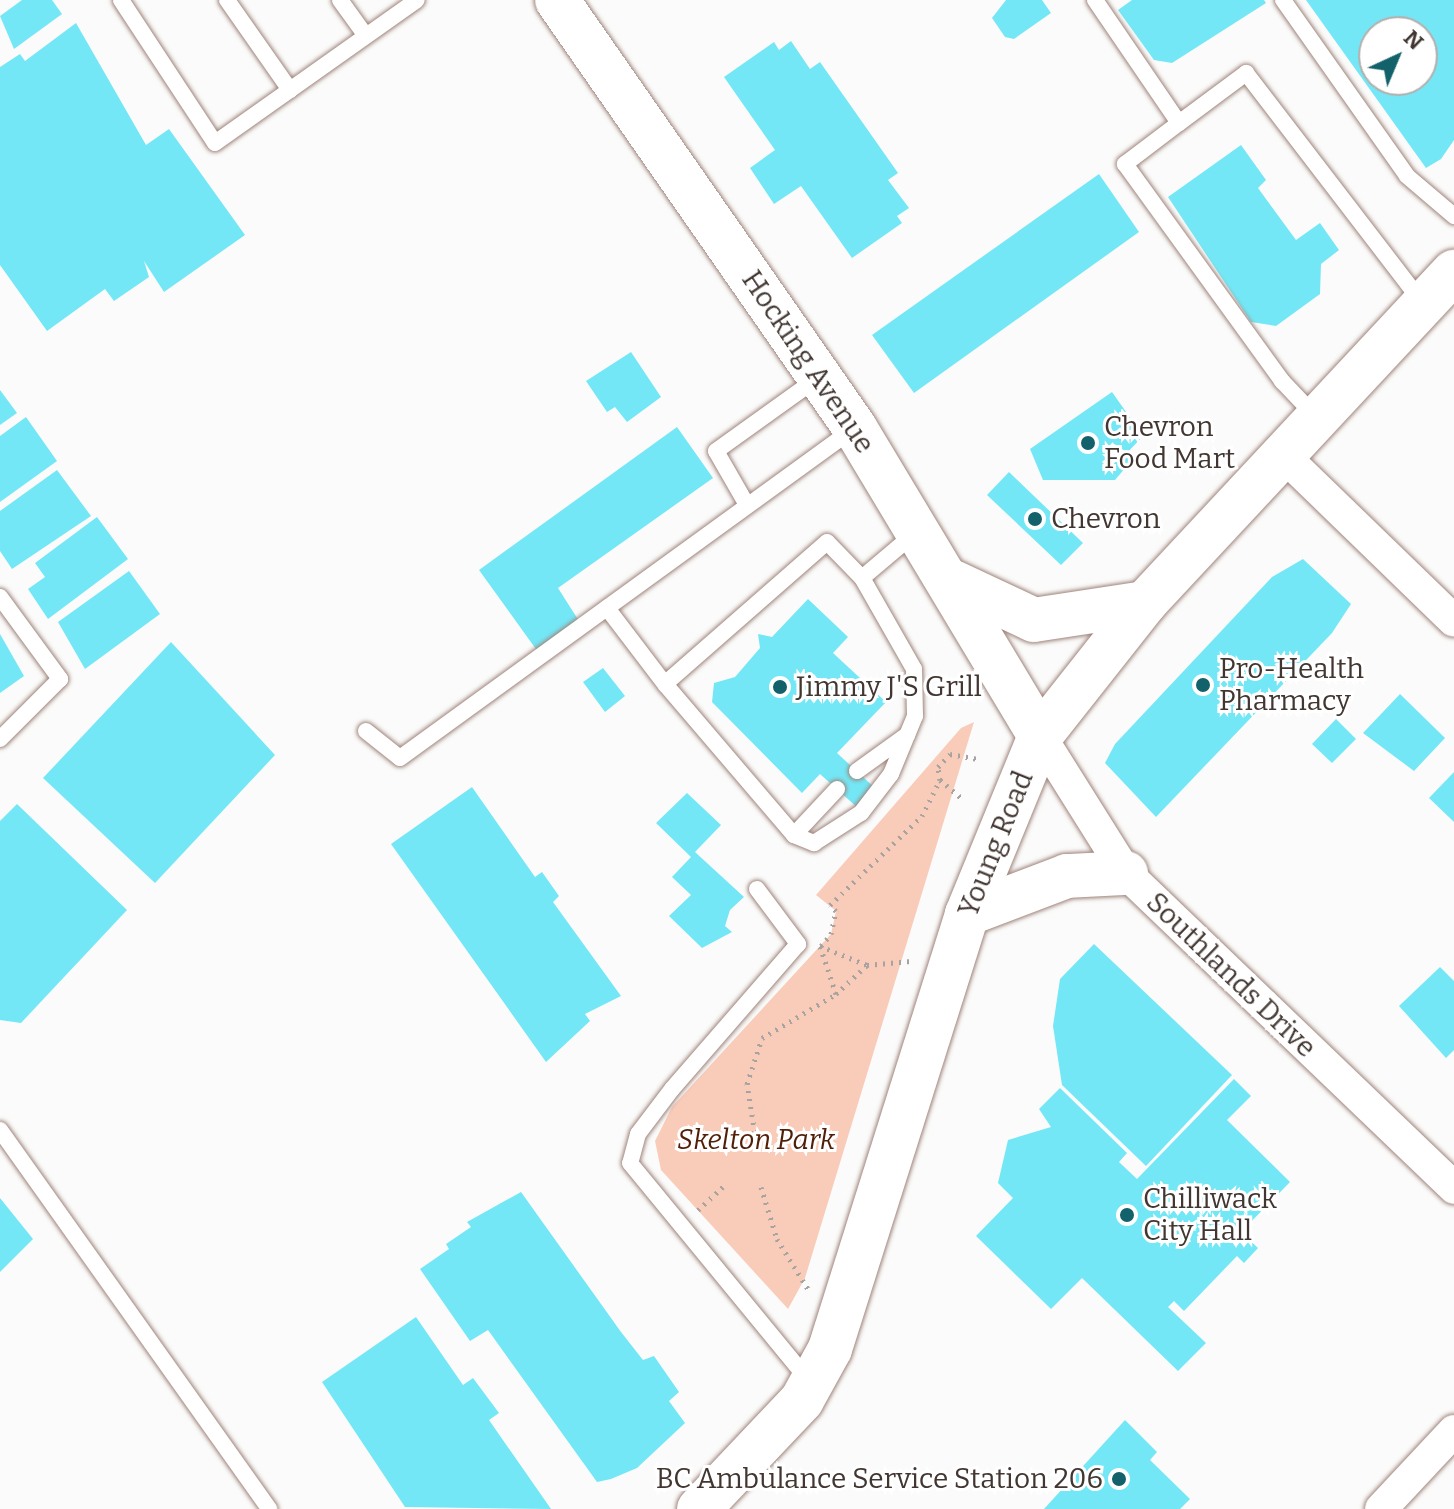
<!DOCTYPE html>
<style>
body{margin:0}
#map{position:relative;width:1454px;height:1509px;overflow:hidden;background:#fbfbfb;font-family:Bitter,serif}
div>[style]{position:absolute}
.green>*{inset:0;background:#f9ccba}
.building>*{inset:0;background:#74e7f6}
.path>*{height:5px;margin-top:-2.5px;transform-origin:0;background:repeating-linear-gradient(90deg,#a8a3a1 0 2px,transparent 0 8px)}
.roads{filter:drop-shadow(0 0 2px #9f847a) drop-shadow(0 0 2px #9f847a)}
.lane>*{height:16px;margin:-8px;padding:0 8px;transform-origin:8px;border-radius:8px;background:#fff}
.street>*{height:32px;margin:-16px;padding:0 16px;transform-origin:16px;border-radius:16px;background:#fff}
.secondary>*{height:44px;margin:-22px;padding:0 22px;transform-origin:22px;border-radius:22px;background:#fff}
.dots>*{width:22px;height:22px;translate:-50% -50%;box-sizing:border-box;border:4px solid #fff;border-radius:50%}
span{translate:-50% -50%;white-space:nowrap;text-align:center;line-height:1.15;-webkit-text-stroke:6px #fff;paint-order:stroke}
.street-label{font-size:28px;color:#413631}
.poi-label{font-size:28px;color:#413631}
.left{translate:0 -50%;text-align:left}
.right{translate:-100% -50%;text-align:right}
.park-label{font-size:28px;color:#511f08;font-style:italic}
.north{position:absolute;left:1358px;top:16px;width:80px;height:80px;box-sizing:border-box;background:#fff;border:2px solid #b3afad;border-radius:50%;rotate:44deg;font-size:22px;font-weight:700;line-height:32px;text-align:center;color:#413631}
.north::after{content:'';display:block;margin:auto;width:28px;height:36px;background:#13626b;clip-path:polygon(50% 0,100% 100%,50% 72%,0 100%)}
</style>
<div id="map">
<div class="green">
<div style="clip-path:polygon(974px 722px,805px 1278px,788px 1309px,661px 1170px,655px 1141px,672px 1107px,831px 934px,836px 911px,816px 895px,961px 728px)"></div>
</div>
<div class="building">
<div style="clip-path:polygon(22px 0,52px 0,62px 14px,14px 49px,0 16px)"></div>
<div style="clip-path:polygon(1006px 0,1042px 0,1051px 13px,1014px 39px,1005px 37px,992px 18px)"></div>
<div style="clip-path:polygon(1132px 0,1264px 0,1266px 3px,1172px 63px,1154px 60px,1118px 10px)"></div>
<div style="clip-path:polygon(evenodd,1306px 0,1454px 0,1454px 140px,1441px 159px,1426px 168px,1306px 0,1374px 32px,1422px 32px,1422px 80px,1374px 80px,1374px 32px)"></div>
<div style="clip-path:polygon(76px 23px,146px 145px,169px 129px,245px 235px,164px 292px,144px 261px,149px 277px,114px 301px,105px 289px,47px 331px,0 265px,0 67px,20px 54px,25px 61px)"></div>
<div style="clip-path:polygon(791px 41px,810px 69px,820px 62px,898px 173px,888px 180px,909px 208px,897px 216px,902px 223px,852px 258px,801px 186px,774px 204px,750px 168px,775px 150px,724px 77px,774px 42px,779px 50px)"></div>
<div style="clip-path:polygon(1241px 145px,1266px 180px,1258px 188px,1296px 240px,1320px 223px,1339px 250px,1321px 264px,1320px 294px,1276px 326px,1251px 322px,1168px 197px)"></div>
<div style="clip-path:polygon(1099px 174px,1139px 232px,914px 393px,872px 335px)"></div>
<div style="clip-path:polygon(631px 352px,661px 397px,627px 422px,615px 407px,607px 412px,586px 381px)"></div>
<div style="clip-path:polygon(0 390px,17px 413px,0 425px)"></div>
<div style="clip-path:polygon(1112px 392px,1143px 436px,1126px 454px,1132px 460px,1115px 480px,1043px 480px,1030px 449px)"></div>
<div style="clip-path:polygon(26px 417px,57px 461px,0 502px,0 436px)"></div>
<div style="clip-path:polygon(677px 427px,713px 478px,558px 588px,579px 621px,538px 652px,479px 570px)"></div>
<div style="clip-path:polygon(57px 470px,91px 516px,12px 569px,0 551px,0 511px)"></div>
<div style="clip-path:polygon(1009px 472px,1083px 543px,1061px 565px,987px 495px)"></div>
<div style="clip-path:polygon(97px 517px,128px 559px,48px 619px,28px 589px,45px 577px,35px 563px)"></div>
<div style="clip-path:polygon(1303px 559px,1351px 604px,1332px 633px,1156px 817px,1105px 763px,1115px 744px,1272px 577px)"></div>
<div style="clip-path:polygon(129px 571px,160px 614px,85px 669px,58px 622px)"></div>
<div style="clip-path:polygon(808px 599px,848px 637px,833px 653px,886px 702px,837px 753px,876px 789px,859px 809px,820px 774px,802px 793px,712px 702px,714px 683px,735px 677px,760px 648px,758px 634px,772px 637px)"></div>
<div style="clip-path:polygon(0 634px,24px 676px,0 693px)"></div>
<div style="clip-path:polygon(171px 642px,275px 755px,155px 883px,43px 778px)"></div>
<div style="clip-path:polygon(603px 668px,625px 696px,605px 712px,583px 682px)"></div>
<div style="clip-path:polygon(1400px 694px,1445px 738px,1414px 771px,1363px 733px)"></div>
<div style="clip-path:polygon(1336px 719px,1356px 739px,1332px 763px,1312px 744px)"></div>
<div style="clip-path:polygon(1454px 772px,1454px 822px,1429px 798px)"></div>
<div style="clip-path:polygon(472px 787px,535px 877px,542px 872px,559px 896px,553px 902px,621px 996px,585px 1014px,590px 1021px,546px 1062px,391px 844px)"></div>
<div style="clip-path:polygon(687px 793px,721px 825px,695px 852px,744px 897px,730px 910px,725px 926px,732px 932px,702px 948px,669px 916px,691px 895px,672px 877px,691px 857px,656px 823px)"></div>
<div style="clip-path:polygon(17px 804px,127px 910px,21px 1023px,0 1020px,0 821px)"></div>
<div style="clip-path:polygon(1094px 944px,1232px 1075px,1146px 1166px,1062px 1085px,1053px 1026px,1060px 979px)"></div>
<div style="clip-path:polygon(1440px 967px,1454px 981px,1454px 1050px,1446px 1058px,1399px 1006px)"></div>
<div style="clip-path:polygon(1234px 1079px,1251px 1096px,1227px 1120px,1290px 1182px,1241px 1232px,1258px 1248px,1244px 1263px,1237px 1256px,1184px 1311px,1174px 1301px,1168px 1307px,1206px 1343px,1178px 1371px,1082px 1278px,1051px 1309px,976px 1236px,1013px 1198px,998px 1183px,1008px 1140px,1051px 1127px,1039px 1109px,1060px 1088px,1127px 1153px,1119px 1162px,1137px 1179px)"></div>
<div style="clip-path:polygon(521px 1192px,621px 1332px,643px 1360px,654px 1356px,679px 1392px,669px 1401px,685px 1423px,637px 1468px,611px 1479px,597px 1482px,488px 1330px,470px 1341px,420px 1269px,449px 1249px,446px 1244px,471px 1227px,467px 1222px)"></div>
<div style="clip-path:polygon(0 1198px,33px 1239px,0 1272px)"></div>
<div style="clip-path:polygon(416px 1317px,463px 1385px,473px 1378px,499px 1413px,489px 1420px,551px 1509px,405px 1507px,322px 1382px)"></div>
<div style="clip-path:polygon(1125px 1420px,1157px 1452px,1150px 1460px,1190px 1499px,1180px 1509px,1044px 1509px)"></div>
</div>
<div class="path">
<div style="left:940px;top:780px;width:13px;rotate:-99deg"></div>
<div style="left:938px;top:767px;width:18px;rotate:-47deg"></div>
<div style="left:950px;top:754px;width:27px;rotate:10deg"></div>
<div style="left:821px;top:946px;width:16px;rotate:-50deg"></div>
<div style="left:831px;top:934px;width:24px;rotate:-78deg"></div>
<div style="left:836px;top:911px;width:8px;rotate:-135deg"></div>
<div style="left:830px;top:905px;width:128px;rotate:-44.1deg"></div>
<div style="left:922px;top:816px;width:40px;rotate:-63.4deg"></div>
<div style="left:940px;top:780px;width:30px;rotate:40deg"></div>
<div style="left:836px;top:994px;width:51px;rotate:-108.4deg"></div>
<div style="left:820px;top:946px;width:51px;rotate:22deg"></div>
<div style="left:756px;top:1140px;width:57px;rotate:-99.1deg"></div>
<div style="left:747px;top:1084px;width:48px;rotate:-71.9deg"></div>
<div style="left:762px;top:1038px;width:86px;rotate:-30.7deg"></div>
<div style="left:836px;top:994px;width:42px;rotate:-43.1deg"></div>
<div style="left:867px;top:965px;width:44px;rotate:-5.2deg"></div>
<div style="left:761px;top:1187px;width:54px;rotate:72.9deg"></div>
<div style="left:777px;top:1239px;width:59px;rotate:58.2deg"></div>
<div style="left:698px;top:1210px;width:38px;rotate:-43deg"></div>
</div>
<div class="roads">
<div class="lane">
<div style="left:121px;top:0;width:171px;rotate:56.7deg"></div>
<div style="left:215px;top:143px;width:247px;rotate:-35.3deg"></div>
<div style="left:227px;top:0;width:110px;rotate:55deg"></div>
<div style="left:340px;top:0;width:44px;rotate:54.2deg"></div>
<div style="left:1095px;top:0;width:149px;rotate:55.7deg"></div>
<div style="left:1179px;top:123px;width:84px;rotate:-36.7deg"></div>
<div style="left:1246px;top:73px;width:291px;rotate:52.5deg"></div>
<div style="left:1283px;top:0;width:215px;rotate:54.8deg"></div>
<div style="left:1407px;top:176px;width:62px;rotate:40.4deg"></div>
<div style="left:1179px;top:123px;width:68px;rotate:142.8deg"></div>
<div style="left:1125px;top:164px;width:268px;rotate:54.1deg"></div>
<div style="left:1282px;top:381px;width:51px;rotate:46.6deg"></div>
<div style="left:747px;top:505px;width:62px;rotate:-119.9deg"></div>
<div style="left:716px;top:451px;width:127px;rotate:-35.7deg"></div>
<div style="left:862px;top:578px;width:70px;rotate:-40.3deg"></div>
<div style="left:0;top:597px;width:102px;rotate:53.8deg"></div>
<div style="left:60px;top:679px;width:85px;rotate:135deg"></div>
<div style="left:607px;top:608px;width:96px;rotate:52.7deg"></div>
<div style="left:665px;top:684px;width:199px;rotate:49.5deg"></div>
<div style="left:794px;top:835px;width:22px;rotate:22deg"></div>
<div style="left:814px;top:843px;width:56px;rotate:-32.6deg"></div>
<div style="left:861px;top:813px;width:49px;rotate:-52.4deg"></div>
<div style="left:891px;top:774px;width:63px;rotate:-67.5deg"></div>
<div style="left:915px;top:716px;width:47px;rotate:-91.2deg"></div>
<div style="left:914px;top:669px;width:105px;rotate:-119.7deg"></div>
<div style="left:862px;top:578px;width:50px;rotate:-134.2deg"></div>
<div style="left:827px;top:542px;width:215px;rotate:138.8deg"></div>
<div style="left:366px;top:731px;width:43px;rotate:38.5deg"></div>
<div style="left:400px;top:758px;width:558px;rotate:-35.97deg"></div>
<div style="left:857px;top:771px;width:62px;rotate:-35.8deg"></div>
<div style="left:794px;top:835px;width:63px;rotate:-46.9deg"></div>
<div style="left:757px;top:889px;width:69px;rotate:53.3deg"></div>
<div style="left:798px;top:944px;width:192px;rotate:131deg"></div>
<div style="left:672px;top:1089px;width:56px;rotate:127.1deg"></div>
<div style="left:638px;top:1134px;width:30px;rotate:105deg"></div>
<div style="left:630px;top:1163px;width:281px;rotate:50.6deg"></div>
<div style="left:0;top:1130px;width:465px;rotate:54.6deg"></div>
</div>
<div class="street">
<div style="left:1285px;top:457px;width:235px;rotate:44.1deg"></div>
<div style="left:1040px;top:736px;width:162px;rotate:57.9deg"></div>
<div style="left:1126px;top:873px;width:455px;rotate:43.8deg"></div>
<div style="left:1381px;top:1509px;width:107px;rotate:-46.9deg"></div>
</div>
<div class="secondary">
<div style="left:557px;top:0;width:522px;rotate:55.15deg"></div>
<div style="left:855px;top:428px;width:359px;rotate:59deg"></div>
<div style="left:953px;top:582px;width:89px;rotate:25.1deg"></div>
<div style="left:1034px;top:620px;width:112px;rotate:-8.7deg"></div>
<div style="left:967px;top:914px;width:107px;rotate:-20.8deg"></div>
<div style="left:1067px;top:876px;width:59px;rotate:-2.9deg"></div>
<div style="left:699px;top:1509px;width:150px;rotate:-46.6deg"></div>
<div style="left:802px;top:1400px;width:58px;rotate:-61.2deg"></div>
<div style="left:830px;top:1349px;width:456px;rotate:-72.5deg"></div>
<div style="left:967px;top:914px;width:192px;rotate:-67.7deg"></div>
<div style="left:1040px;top:736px;width:169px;rotate:-51.7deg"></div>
<div style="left:1145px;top:603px;width:453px;rotate:-47deg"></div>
</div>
</div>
<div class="dots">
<div style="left:1088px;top:443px;background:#13626b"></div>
<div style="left:1035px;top:519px;background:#13626b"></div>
<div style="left:1203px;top:685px;background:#13626b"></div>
<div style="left:780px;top:687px;background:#13626b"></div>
<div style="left:1127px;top:1215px;background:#13626b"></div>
<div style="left:1119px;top:1479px;background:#13626b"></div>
</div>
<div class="street-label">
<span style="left:808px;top:362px;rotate:56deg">Hocking Avenue</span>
<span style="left:996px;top:844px;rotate:-68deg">Young Road</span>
<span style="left:1231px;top:975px;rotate:44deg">Southlands Drive</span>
</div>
<div class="poi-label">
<span class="left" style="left:1104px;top:443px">Chevron<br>Food Mart</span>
<span class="left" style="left:1051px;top:519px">Chevron</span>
<span class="left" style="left:1219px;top:685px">Pro-Health<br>Pharmacy</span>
<span class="left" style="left:796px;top:687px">Jimmy J'S Grill</span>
<span class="left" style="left:1143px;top:1215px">Chilliwack<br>City Hall</span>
<span class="right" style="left:1103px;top:1479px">BC Ambulance Service Station 206</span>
</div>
<div class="park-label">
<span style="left:756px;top:1140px">Skelton Park</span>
</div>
<div class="north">N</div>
</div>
